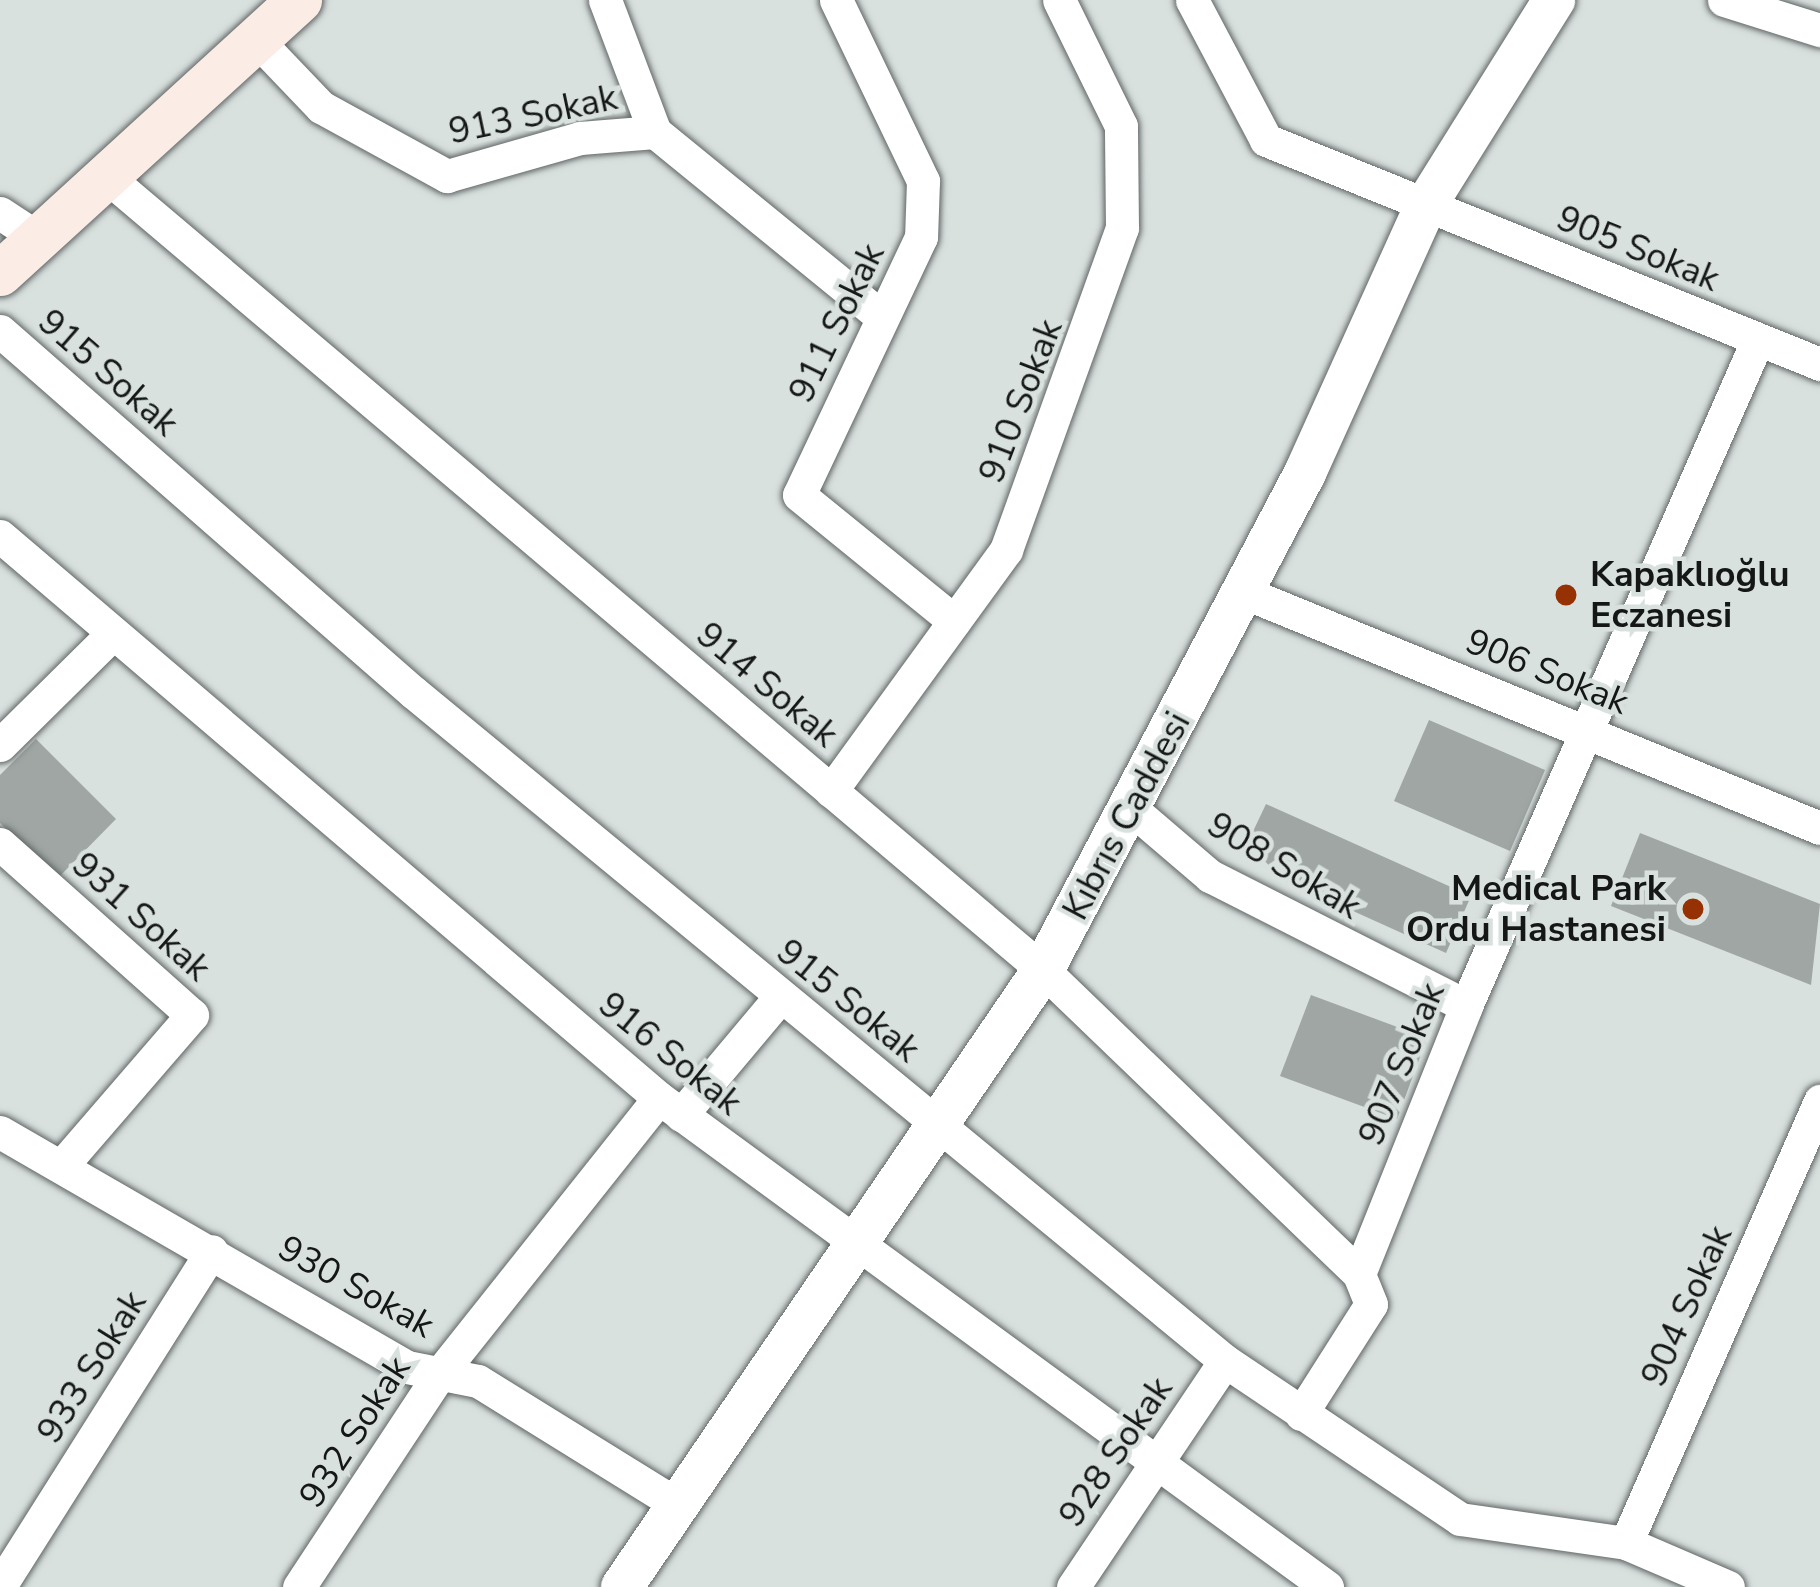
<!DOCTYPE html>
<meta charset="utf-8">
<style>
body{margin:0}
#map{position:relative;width:1820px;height:1587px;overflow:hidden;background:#d9e1df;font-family:"Nunito Sans",sans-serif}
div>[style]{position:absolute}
.building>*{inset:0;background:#9fa6a4}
.roads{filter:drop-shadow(0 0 3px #606665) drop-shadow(0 0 3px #606665)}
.minor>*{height:33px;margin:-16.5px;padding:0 16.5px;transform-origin:16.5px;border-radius:16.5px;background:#fff}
.tertiary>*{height:42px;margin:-21px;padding:0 21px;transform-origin:21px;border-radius:21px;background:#fff}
.secondary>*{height:45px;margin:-22.5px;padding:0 22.5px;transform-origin:22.5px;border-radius:22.5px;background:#fcece6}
.dots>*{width:33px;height:33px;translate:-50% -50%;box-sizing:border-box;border:6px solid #d9e1df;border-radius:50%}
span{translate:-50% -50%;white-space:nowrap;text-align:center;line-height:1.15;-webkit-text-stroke:9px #d9e1df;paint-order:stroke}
.street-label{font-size:36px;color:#141716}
.poi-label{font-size:36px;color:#141716;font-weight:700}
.left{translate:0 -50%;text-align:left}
.right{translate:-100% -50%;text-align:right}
</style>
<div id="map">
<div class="building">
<div style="clip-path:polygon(1429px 720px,1545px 770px,1510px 851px,1394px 801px)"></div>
<div style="clip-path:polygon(36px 739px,116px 819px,57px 879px,0 823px,0 775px)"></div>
<div style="clip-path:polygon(1266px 804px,1471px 896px,1446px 953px,1280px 878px,1248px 842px)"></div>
<div style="clip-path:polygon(1640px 833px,1820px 904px,1811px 985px,1611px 906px)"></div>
<div style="clip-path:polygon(1311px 995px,1427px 1038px,1397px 1119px,1280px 1076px)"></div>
</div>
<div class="roads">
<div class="minor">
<div style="left:605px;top:0;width:141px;rotate:69.3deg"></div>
<div style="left:836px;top:0;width:201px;rotate:64.3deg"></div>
<div style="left:923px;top:181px;width:56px;rotate:92deg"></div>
<div style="left:921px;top:237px;width:285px;rotate:115.3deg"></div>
<div style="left:799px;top:495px;width:200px;rotate:39.1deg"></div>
<div style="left:1192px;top:0;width:158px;rotate:62.1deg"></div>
<div style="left:1266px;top:140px;width:598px;rotate:22.02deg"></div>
<div style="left:1724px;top:0;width:101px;rotate:17.4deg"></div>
<div style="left:256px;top:39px;width:94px;rotate:46.3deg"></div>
<div style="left:321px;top:107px;width:144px;rotate:28.7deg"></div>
<div style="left:447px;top:176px;width:138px;rotate:-15.9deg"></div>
<div style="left:580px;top:138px;width:75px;rotate:-4.6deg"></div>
<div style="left:655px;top:132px;width:291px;rotate:39.2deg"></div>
<div style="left:106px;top:176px;width:1228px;rotate:40.28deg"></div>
<div style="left:1043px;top:970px;width:438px;rotate:43.9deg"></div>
<div style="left:0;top:213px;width:45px;rotate:33.3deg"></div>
<div style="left:0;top:331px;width:549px;rotate:41.16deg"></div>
<div style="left:413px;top:692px;width:1052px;rotate:39.48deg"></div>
<div style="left:1225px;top:1361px;width:283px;rotate:33.9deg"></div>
<div style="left:1460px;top:1519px;width:168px;rotate:8.2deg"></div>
<div style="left:1626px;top:1543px;width:111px;rotate:23.3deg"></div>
<div style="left:0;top:536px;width:866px;rotate:40.46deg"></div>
<div style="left:659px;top:1098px;width:828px;rotate:36.21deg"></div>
<div style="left:1243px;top:592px;width:623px;rotate:22.25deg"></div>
<div style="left:0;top:745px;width:159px;rotate:-44.7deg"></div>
<div style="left:831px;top:791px;width:298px;rotate:-54deg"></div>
<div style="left:1006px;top:550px;width:342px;rotate:-70.2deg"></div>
<div style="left:1122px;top:228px;width:102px;rotate:-90.6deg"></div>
<div style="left:1121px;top:126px;width:140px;rotate:-116.2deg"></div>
<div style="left:1135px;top:812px;width:99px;rotate:40.5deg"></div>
<div style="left:1210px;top:876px;width:287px;rotate:26.9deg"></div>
<div style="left:0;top:844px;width:257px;rotate:41.7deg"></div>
<div style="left:192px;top:1015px;width:193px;rotate:130.8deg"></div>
<div style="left:681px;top:1115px;width:155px;rotate:-50deg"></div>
<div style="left:0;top:1132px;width:470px;rotate:30deg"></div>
<div style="left:407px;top:1367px;width:72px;rotate:11.2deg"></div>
<div style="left:478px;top:1381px;width:232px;rotate:31.8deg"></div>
<div style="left:1301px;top:1414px;width:130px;rotate:-57.5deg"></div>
<div style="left:1371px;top:1304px;width:32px;rotate:-112deg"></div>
<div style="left:1359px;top:1274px;width:289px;rotate:-68.2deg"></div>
<div style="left:1466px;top:1006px;width:728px;rotate:-66.36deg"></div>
<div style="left:1626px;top:1543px;width:483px;rotate:-66.3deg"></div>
<div style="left:0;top:1586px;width:396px;rotate:-57.7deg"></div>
<div style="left:299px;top:1587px;width:258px;rotate:-56.6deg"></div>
<div style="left:441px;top:1372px;width:350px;rotate:-51.5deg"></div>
<div style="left:1073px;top:1587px;width:272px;rotate:-56.1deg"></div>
</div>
<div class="tertiary">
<div style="left:622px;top:1587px;width:747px;rotate:-55.69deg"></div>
<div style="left:1043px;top:970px;width:562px;rotate:-62.2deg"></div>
<div style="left:1305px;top:473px;width:294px;rotate:-65.7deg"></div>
<div style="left:1426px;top:205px;width:242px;rotate:-58deg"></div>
</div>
<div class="secondary">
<div style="left:0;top:273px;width:405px;rotate:-42.4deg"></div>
</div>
</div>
<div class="dots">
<div style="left:1566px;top:595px;background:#963103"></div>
<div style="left:1693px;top:909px;background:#963103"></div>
</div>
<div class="street-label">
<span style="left:533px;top:115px;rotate:-12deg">913 Sokak</span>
<span style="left:1638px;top:249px;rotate:22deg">905 Sokak</span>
<span style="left:837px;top:323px;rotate:-64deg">911 Sokak</span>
<span style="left:108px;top:373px;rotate:41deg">915 Sokak</span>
<span style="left:1021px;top:401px;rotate:-69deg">910 Sokak</span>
<span style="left:1547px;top:672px;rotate:22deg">906 Sokak</span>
<span style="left:767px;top:685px;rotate:40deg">914 Sokak</span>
<span style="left:1127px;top:816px;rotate:-62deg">Kıbrıs Caddesi</span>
<span style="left:1284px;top:866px;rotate:31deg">908 Sokak</span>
<span style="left:141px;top:917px;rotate:42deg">931 Sokak</span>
<span style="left:848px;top:1001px;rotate:39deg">915 Sokak</span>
<span style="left:670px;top:1054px;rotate:39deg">916 Sokak</span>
<span style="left:1402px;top:1064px;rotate:-68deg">907 Sokak</span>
<span style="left:356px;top:1287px;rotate:29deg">930 Sokak</span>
<span style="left:1687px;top:1306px;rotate:-66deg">904 Sokak</span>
<span style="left:92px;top:1367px;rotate:-58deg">933 Sokak</span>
<span style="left:355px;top:1432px;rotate:-57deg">932 Sokak</span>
<span style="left:1116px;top:1452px;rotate:-56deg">928 Sokak</span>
</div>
<div class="poi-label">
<span class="left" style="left:1590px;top:595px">Kapaklıoğlu<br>Eczanesi</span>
<span class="right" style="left:1666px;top:909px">Medical Park<br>Ordu Hastanesi</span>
</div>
</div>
